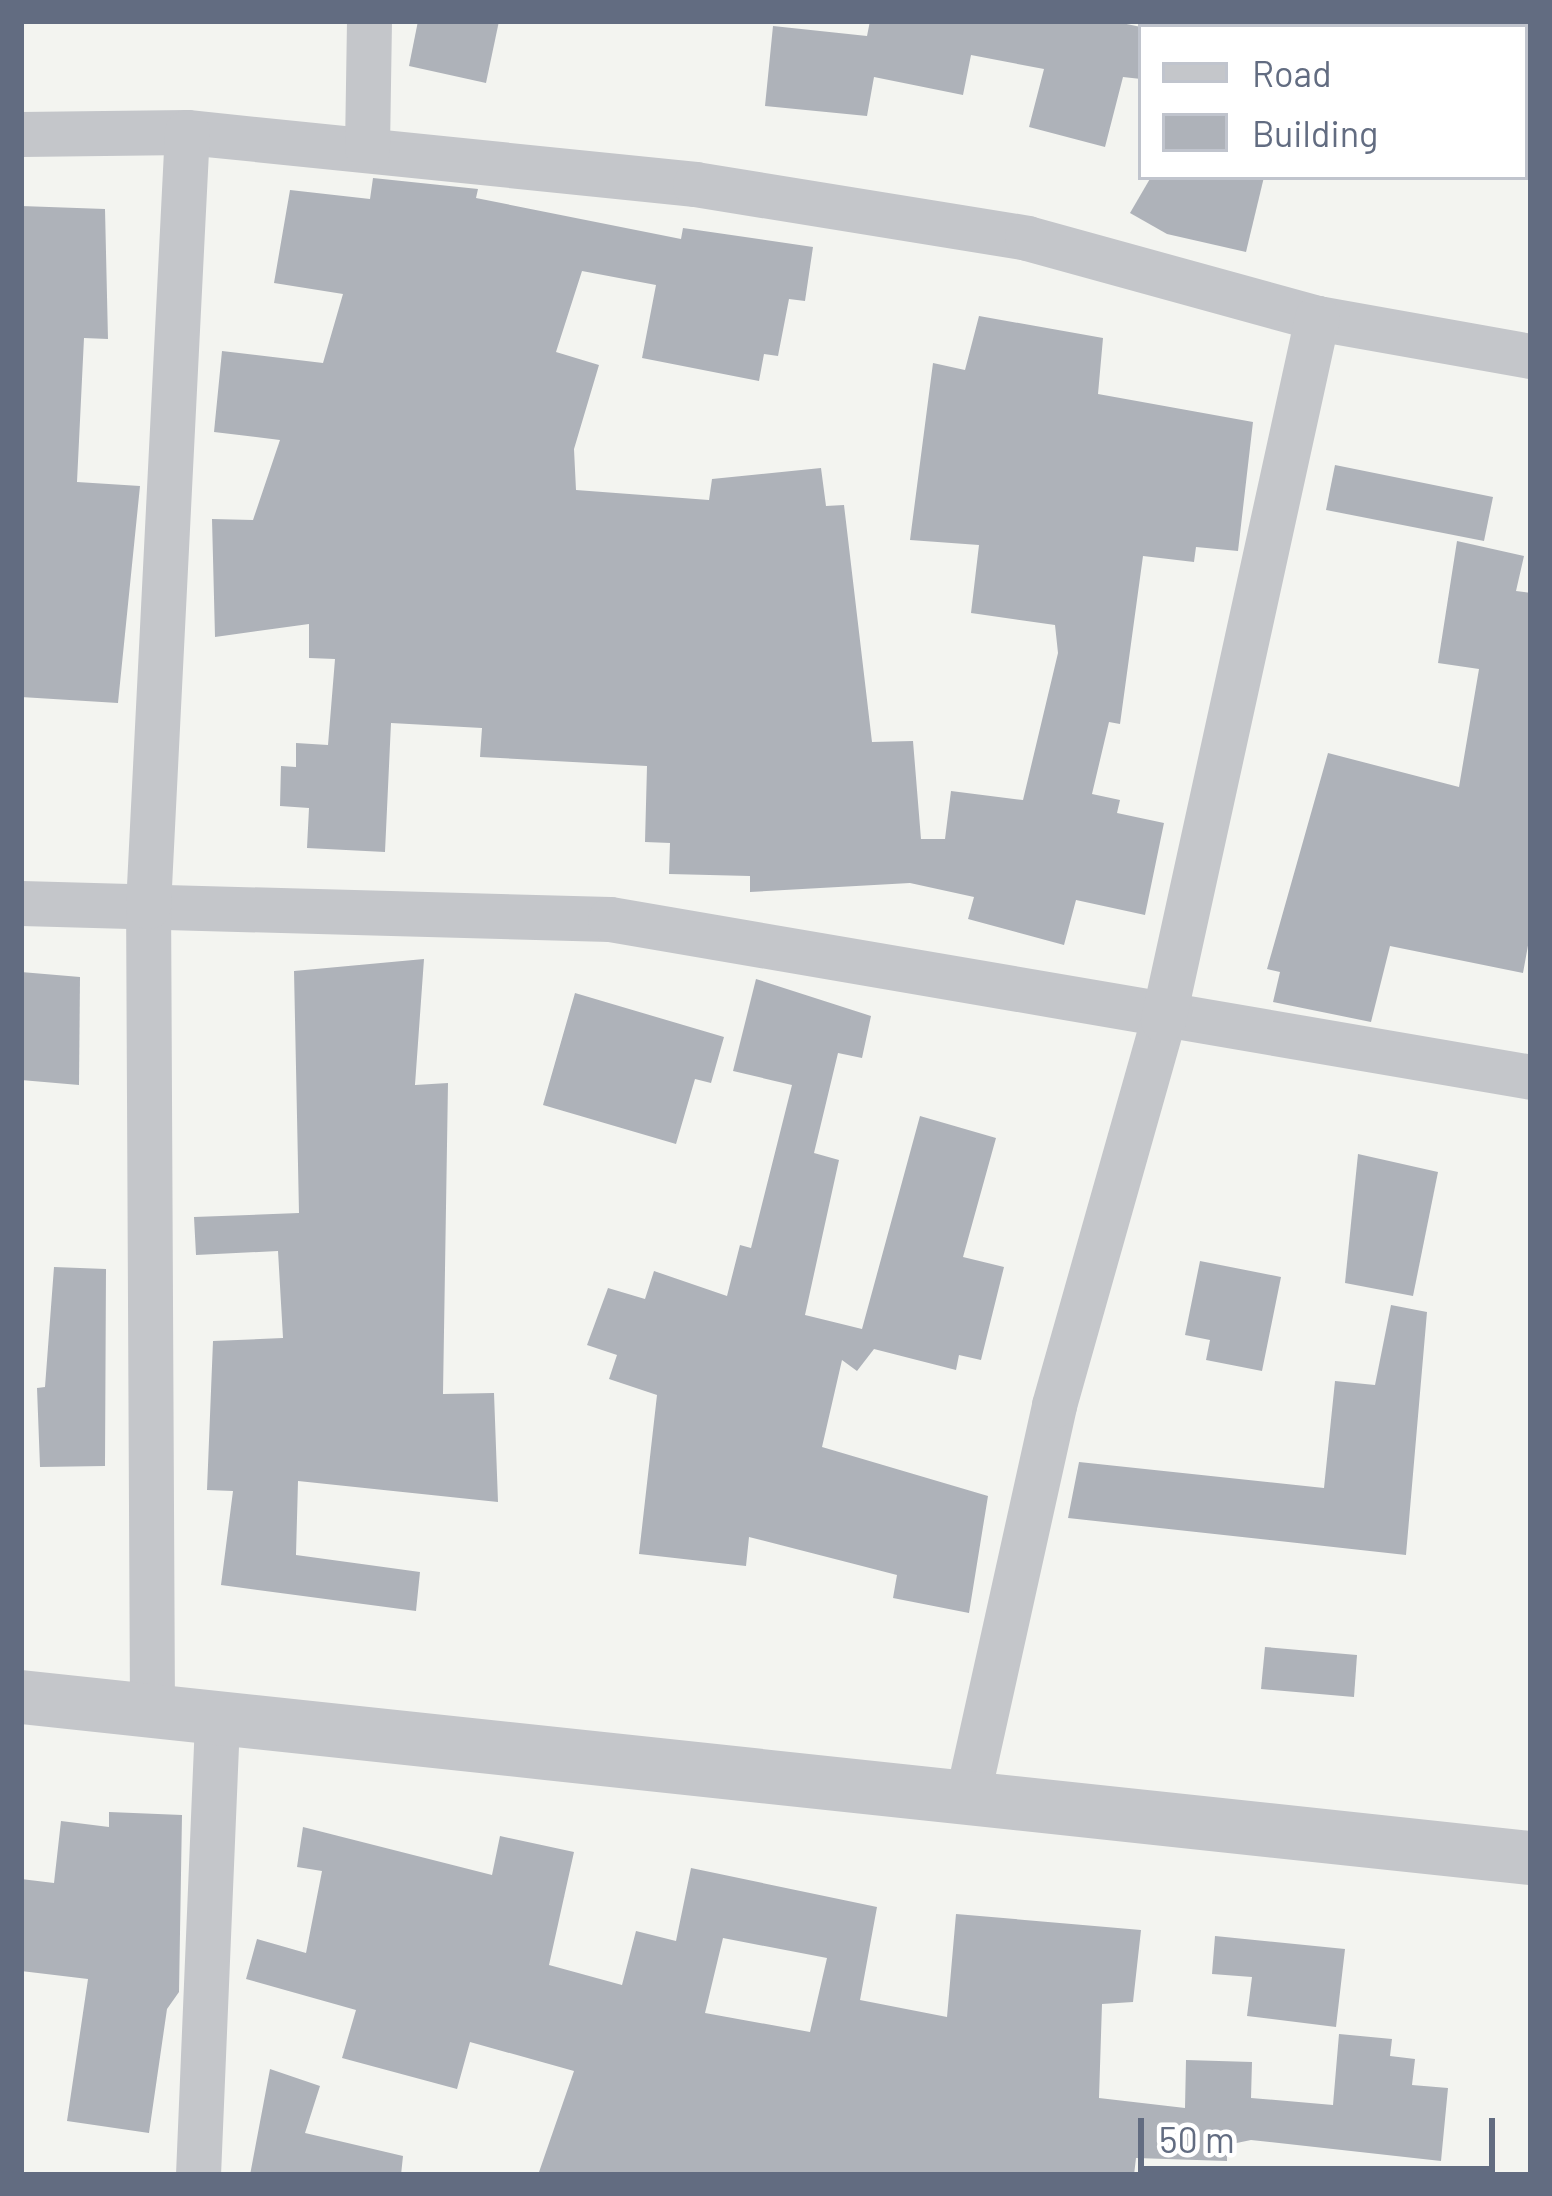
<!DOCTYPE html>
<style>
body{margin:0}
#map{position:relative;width:1552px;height:2196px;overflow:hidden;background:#f3f4f0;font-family:Barlow,sans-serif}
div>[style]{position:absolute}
.building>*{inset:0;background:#aeb2b9}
.minor>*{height:45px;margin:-22.5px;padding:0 22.5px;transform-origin:22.5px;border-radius:22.5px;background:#c4c6ca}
.tertiary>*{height:54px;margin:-27px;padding:0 27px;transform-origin:27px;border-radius:27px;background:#c4c6ca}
span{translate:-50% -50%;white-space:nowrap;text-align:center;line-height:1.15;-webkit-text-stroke:12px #fff;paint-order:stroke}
.frame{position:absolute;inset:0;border:24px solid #626c81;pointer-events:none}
.legend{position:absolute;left:1138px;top:24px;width:390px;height:156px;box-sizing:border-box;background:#fff;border:3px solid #c0c4cd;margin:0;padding:15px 21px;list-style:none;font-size:36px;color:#626c81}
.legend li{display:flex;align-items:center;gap:24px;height:60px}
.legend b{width:60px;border:3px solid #c0c4cd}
.scale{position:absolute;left:1138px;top:2118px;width:357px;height:54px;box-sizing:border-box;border:6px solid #626c81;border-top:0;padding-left:15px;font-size:36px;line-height:42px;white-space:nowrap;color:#626c81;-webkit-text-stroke:9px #fff;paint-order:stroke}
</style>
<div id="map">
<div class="building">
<div style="clip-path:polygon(418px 21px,499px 21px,486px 83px,409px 66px)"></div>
<div style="clip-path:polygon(870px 21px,1112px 21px,1141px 27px,1141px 79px,1123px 77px,1105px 147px,1029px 127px,1044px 69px,971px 55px,963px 95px,874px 77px,867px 116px,765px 106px,773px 26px,867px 36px)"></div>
<div style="clip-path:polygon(1151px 177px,1264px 177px,1246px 252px,1167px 234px,1130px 213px)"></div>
<div style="clip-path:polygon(373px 178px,478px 189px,476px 198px,681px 239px,683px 228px,813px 247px,805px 301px,789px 299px,778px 356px,764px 354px,759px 381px,642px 358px,656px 285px,582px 271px,556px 352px,599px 365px,574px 449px,576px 490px,709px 500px,712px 479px,821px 468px,826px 506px,844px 505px,872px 742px,913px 741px,921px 839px,945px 839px,951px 791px,1023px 800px,1058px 653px,1055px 625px,971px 613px,979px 545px,910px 540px,933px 363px,965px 370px,979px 316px,1103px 338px,1098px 394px,1253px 422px,1238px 551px,1196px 547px,1194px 562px,1143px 556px,1120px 724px,1109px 722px,1092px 794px,1120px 800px,1117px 813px,1164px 823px,1145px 915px,1076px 900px,1064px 945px,968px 919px,974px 897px,910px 883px,750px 892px,750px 876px,669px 874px,670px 843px,645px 842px,647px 766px,480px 757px,482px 728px,391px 723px,385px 852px,307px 848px,309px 808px,280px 806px,281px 766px,296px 767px,296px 743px,328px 745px,335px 659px,309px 658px,309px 624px,215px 637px,212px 519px,253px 520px,280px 440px,214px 432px,222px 351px,323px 363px,343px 294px,274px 283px,290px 190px,370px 199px)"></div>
<div style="clip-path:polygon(21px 206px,105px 209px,108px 339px,84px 338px,77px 482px,140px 486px,118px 703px,21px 697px)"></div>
<div style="clip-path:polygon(1335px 465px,1493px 497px,1484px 541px,1326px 510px)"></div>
<div style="clip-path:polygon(1457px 541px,1524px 556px,1516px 591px,1531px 593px,1531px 929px,1523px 973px,1390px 946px,1371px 1022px,1273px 1002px,1280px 972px,1267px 969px,1328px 753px,1459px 787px,1479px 669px,1438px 663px)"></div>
<div style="clip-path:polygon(424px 959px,415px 1085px,448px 1083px,443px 1394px,494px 1393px,498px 1502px,298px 1481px,296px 1555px,420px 1572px,416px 1611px,221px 1585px,233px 1491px,207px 1490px,213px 1341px,283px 1338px,278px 1251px,196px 1255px,194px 1217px,299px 1213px,294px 971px)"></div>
<div style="clip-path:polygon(21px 972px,80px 977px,79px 1085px,21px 1080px)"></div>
<div style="clip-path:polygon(756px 979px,871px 1016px,862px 1058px,838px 1053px,814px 1153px,839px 1160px,805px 1315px,862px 1329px,920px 1116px,996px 1138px,963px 1257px,1004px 1267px,981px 1360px,959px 1355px,956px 1370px,874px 1349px,857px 1371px,842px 1360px,822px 1447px,988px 1496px,969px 1613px,893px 1598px,897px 1575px,749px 1537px,746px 1566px,639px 1554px,657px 1395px,609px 1379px,617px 1355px,587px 1345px,608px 1288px,645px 1299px,654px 1271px,727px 1296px,740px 1245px,751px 1248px,792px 1085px,733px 1071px)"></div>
<div style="clip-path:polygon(575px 993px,724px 1037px,711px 1083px,695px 1079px,676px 1144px,543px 1105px)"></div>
<div style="clip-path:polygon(1358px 1154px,1438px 1172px,1413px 1296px,1345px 1283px)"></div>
<div style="clip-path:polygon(1200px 1261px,1281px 1277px,1262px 1371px,1206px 1360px,1210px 1340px,1185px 1335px)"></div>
<div style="clip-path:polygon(54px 1267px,106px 1269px,105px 1466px,40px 1467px,37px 1388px,45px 1387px)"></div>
<div style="clip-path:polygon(1391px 1305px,1427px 1312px,1406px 1555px,1068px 1518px,1079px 1462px,1324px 1488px,1335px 1381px,1375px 1385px)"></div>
<div style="clip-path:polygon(1265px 1647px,1357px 1655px,1354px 1697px,1261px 1689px)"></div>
<div style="clip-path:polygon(109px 1812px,182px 1815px,179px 1992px,167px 2009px,149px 2133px,67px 2121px,88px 1979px,21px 1971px,21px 1879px,54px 1883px,61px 1821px,109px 1827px)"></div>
<div style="clip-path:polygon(evenodd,303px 1827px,492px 1875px,500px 1836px,574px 1852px,549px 1965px,622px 1985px,636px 1931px,676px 1941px,691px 1868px,877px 1907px,860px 2000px,947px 2017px,956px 1914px,1141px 1930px,1133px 2002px,1102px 2004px,1099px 2098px,1185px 2108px,1186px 2060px,1252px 2062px,1251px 2098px,1333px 2105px,1339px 2034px,1392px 2039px,1390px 2056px,1415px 2059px,1412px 2085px,1448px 2088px,1441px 2161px,1251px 2140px,1227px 2145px,1227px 2161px,1136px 2158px,1134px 2175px,538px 2175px,574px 2071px,470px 2042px,457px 2089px,342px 2058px,356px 2010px,246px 1979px,257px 1939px,306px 1953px,322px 1871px,297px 1867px,303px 1827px,723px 1938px,827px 1958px,810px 2032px,705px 2013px,723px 1938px)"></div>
<div style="clip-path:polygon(1215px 1936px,1345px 1949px,1336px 2027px,1247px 2016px,1252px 1977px,1212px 1974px)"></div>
<div style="clip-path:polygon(270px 2069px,320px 2086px,305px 2133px,403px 2156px,401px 2175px,250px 2175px)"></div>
</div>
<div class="minor">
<div style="left:21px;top:134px;width:166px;rotate:-0.7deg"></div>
<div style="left:187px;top:132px;width:511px;rotate:5.84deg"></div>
<div style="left:695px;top:184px;width:336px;rotate:9.2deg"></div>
<div style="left:1027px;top:238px;width:301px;rotate:15.4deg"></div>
<div style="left:1317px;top:318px;width:217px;rotate:10.1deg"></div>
<div style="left:367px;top:148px;width:127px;rotate:-89.1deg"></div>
<div style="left:21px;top:903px;width:589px;rotate:1.56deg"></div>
<div style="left:610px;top:919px;width:934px;rotate:9.73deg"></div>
<div style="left:152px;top:1712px;width:806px;rotate:-90.28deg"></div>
<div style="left:148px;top:906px;width:775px;rotate:-87.12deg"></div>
<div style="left:967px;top:1798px;width:403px;rotate:-77.5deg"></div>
<div style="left:1054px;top:1405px;width:400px;rotate:-74.2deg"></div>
<div style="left:1163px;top:1020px;width:719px;rotate:-77.63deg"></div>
<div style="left:198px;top:2175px;width:454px;rotate:-87.6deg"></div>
</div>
<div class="tertiary">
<div style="left:21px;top:1697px;width:1519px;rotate:6.09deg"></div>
</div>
<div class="frame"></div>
<ul class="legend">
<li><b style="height:15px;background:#c4c6ca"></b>Road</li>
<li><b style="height:33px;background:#aeb2b9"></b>Building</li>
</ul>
<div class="scale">50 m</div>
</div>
